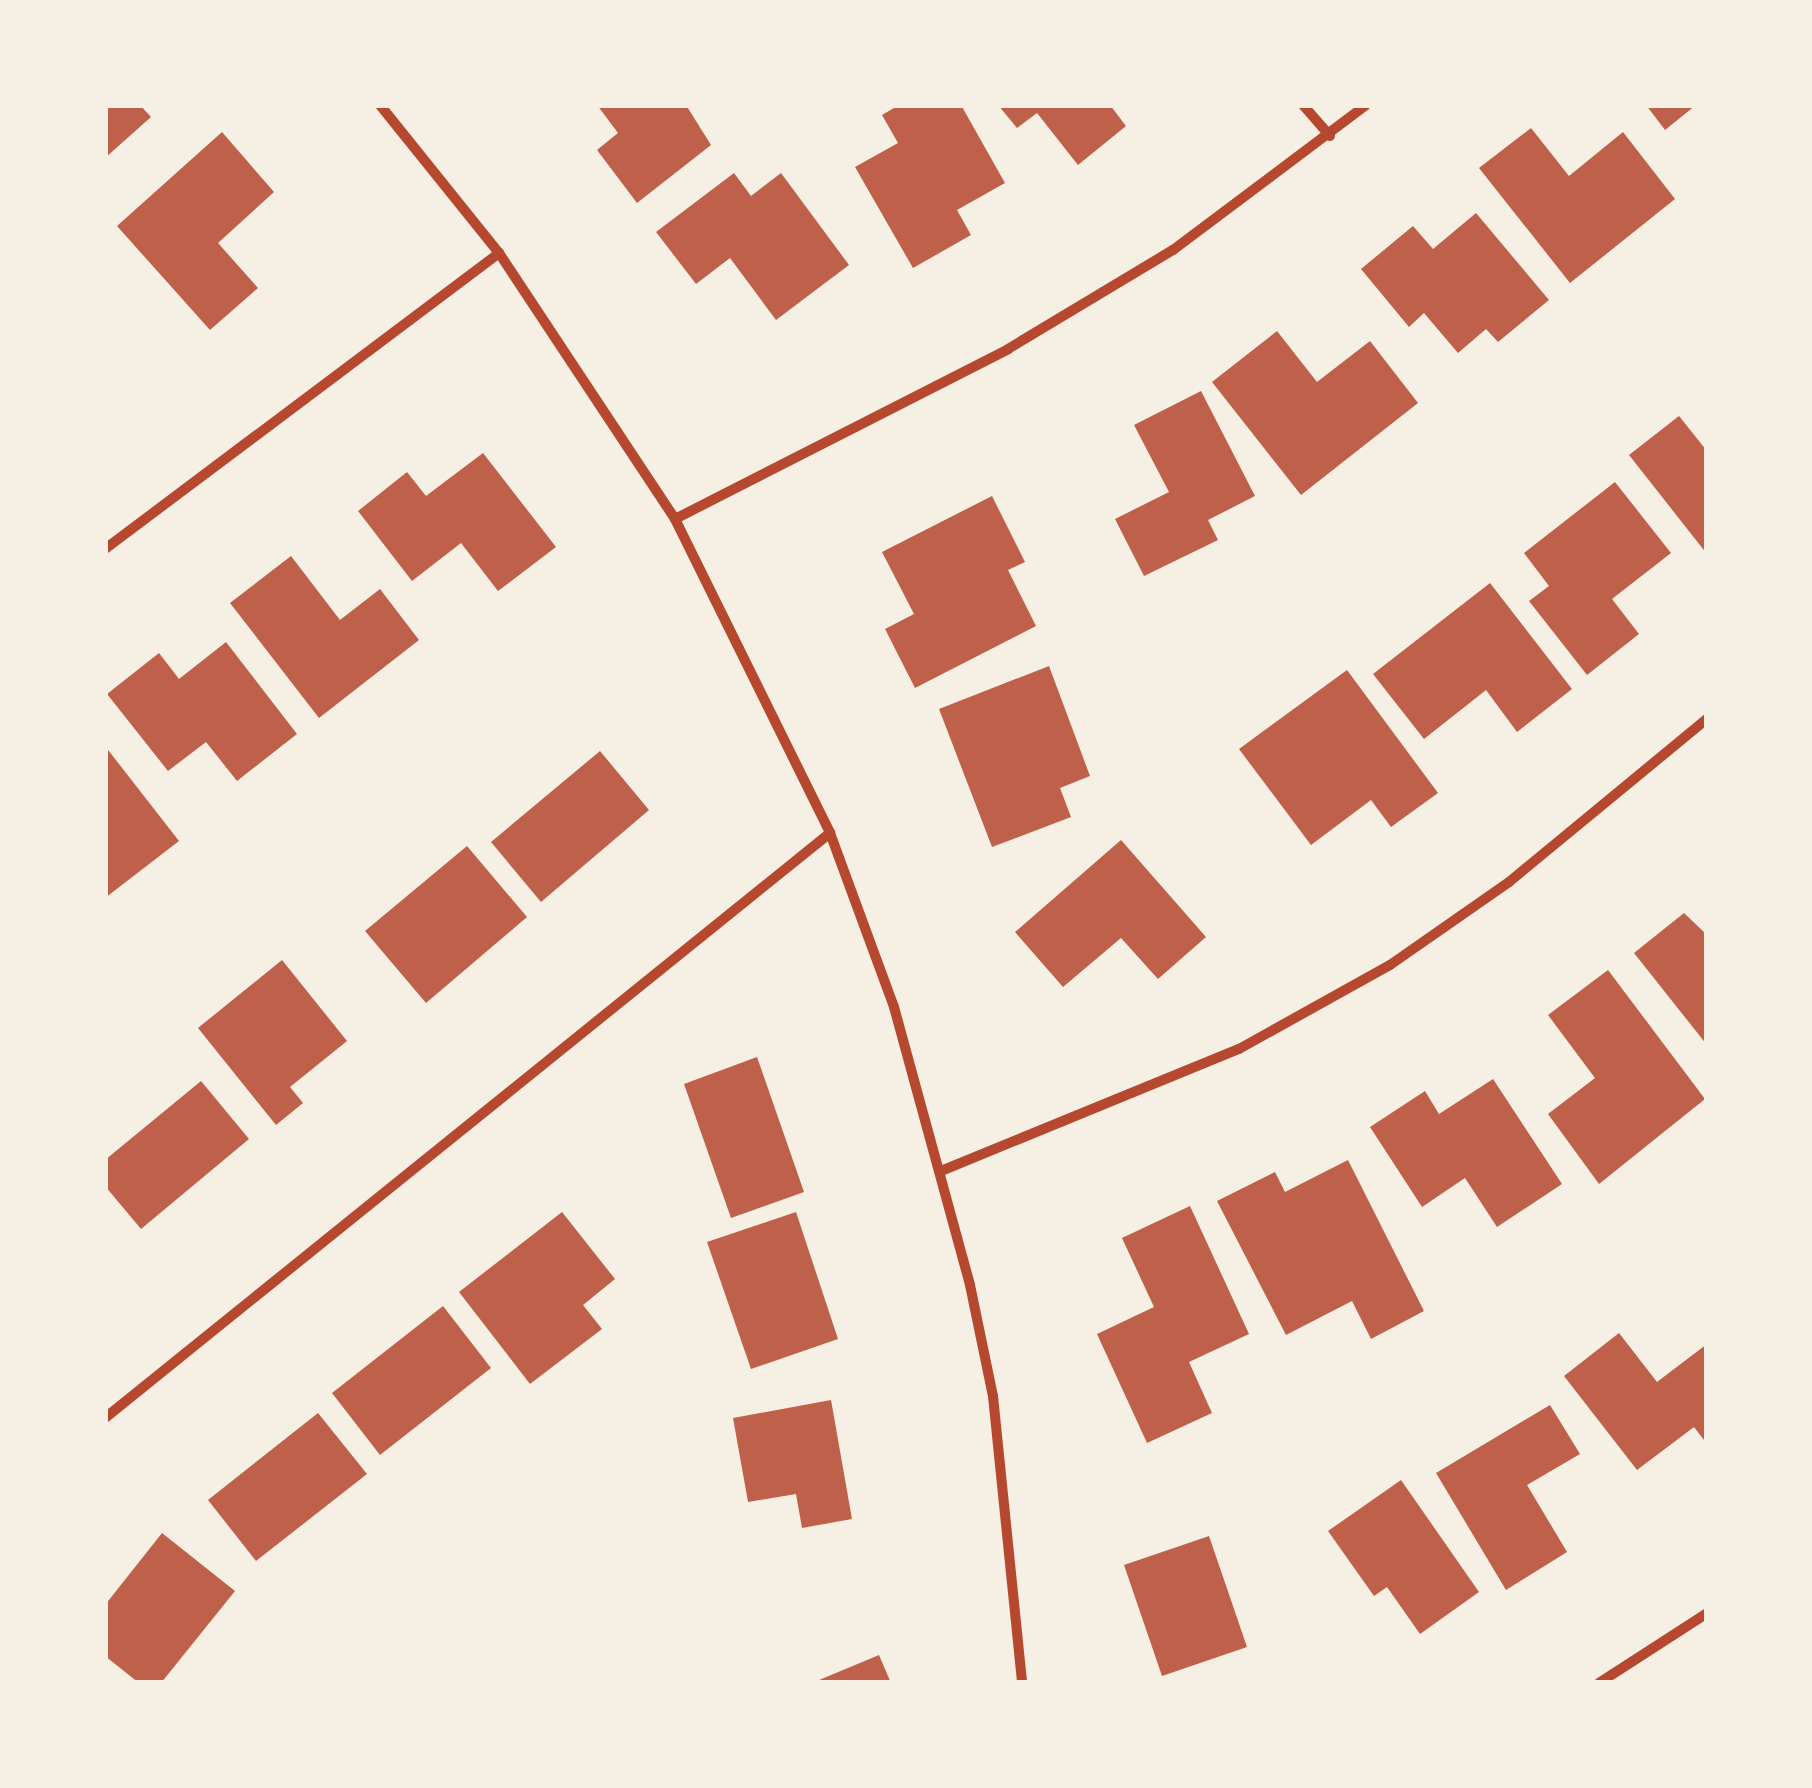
<!DOCTYPE html>
<style>
body{margin:0}
#map{position:relative;width:1812px;height:1788px;overflow:hidden;background:#f6efe4;font-family:"Roboto Condensed",sans-serif}
div>[style]{position:absolute}
.building>*{inset:0;background:#bf614a}
.minor>*{height:10px;margin:-5px;padding:0 5px;transform-origin:5px;border-radius:5px;background:#b5482f}
span{translate:-50% -50%;white-space:nowrap;text-align:center;line-height:1.15;-webkit-text-stroke:10px #f6efe4;paint-order:stroke}
.frame{position:absolute;inset:0;border:108px solid #f6efe4;pointer-events:none}
</style>
<div id="map">
<div class="building">
<div style="clip-path:polygon(105px 105px,140px 105px,151px 117px,105px 158px)"></div>
<div style="clip-path:polygon(597px 105px,686px 105px,711px 145px,637px 203px,597px 150px,618px 133px)"></div>
<div style="clip-path:polygon(899px 105px,961px 105px,1005px 183px,957px 210px,971px 235px,913px 268px,855px 167px,898px 143px,882px 115px)"></div>
<div style="clip-path:polygon(998px 105px,1110px 105px,1126px 126px,1078px 165px,1037px 113px,1017px 128px)"></div>
<div style="clip-path:polygon(1646px 105px,1696px 105px,1665px 130px)"></div>
<div style="clip-path:polygon(1531px 128px,1569px 176px,1623px 132px,1675px 199px,1570px 283px,1479px 168px)"></div>
<div style="clip-path:polygon(222px 132px,274px 192px,218px 243px,258px 288px,210px 330px,117px 226px)"></div>
<div style="clip-path:polygon(734px 173px,751px 196px,781px 173px,849px 265px,776px 320px,730px 258px,696px 284px,656px 232px)"></div>
<div style="clip-path:polygon(1476px 213px,1549px 300px,1498px 342px,1486px 329px,1458px 353px,1424px 313px,1409px 327px,1361px 269px,1413px 226px,1433px 249px)"></div>
<div style="clip-path:polygon(1277px 331px,1317px 382px,1370px 341px,1418px 403px,1301px 495px,1212px 382px)"></div>
<div style="clip-path:polygon(1201px 391px,1255px 496px,1208px 520px,1218px 540px,1144px 576px,1115px 519px,1169px 492px,1134px 425px)"></div>
<div style="clip-path:polygon(1679px 416px,1707px 451px,1707px 554px,1629px 455px)"></div>
<div style="clip-path:polygon(483px 453px,556px 547px,498px 591px,461px 543px,412px 581px,358px 511px,407px 472px,426px 496px)"></div>
<div style="clip-path:polygon(1615px 482px,1671px 553px,1612px 599px,1639px 634px,1587px 675px,1529px 601px,1549px 586px,1524px 553px)"></div>
<div style="clip-path:polygon(992px 496px,1025px 562px,1008px 570px,1036px 626px,915px 688px,885px 629px,914px 614px,882px 552px)"></div>
<div style="clip-path:polygon(291px 556px,340px 620px,380px 589px,419px 640px,319px 718px,230px 603px)"></div>
<div style="clip-path:polygon(1490px 583px,1572px 689px,1517px 732px,1486px 690px,1424px 739px,1373px 674px)"></div>
<div style="clip-path:polygon(226px 642px,297px 734px,237px 781px,206px 742px,168px 771px,107px 694px,159px 653px,179px 679px)"></div>
<div style="clip-path:polygon(1049px 666px,1090px 776px,1060px 788px,1071px 817px,992px 847px,939px 709px)"></div>
<div style="clip-path:polygon(1347px 670px,1438px 793px,1391px 827px,1371px 800px,1311px 845px,1239px 749px)"></div>
<div style="clip-path:polygon(105px 746px,179px 841px,105px 898px)"></div>
<div style="clip-path:polygon(600px 751px,649px 810px,541px 902px,491px 842px)"></div>
<div style="clip-path:polygon(1121px 840px,1206px 937px,1158px 979px,1121px 938px,1063px 987px,1015px 932px)"></div>
<div style="clip-path:polygon(467px 846px,527px 917px,426px 1003px,365px 931px)"></div>
<div style="clip-path:polygon(1684px 913px,1707px 935px,1707px 1045px,1634px 953px)"></div>
<div style="clip-path:polygon(282px 960px,347px 1041px,290px 1087px,303px 1103px,276px 1125px,198px 1028px)"></div>
<div style="clip-path:polygon(1608px 970px,1705px 1099px,1599px 1184px,1548px 1114px,1595px 1078px,1548px 1015px)"></div>
<div style="clip-path:polygon(757px 1057px,804px 1192px,731px 1218px,684px 1084px)"></div>
<div style="clip-path:polygon(1493px 1079px,1562px 1184px,1497px 1227px,1465px 1178px,1422px 1207px,1370px 1127px,1425px 1091px,1439px 1114px)"></div>
<div style="clip-path:polygon(201px 1081px,249px 1139px,141px 1229px,105px 1186px,105px 1160px)"></div>
<div style="clip-path:polygon(1348px 1160px,1424px 1311px,1371px 1339px,1352px 1301px,1286px 1335px,1217px 1201px,1275px 1172px,1285px 1192px)"></div>
<div style="clip-path:polygon(1190px 1206px,1249px 1334px,1189px 1362px,1212px 1413px,1147px 1443px,1097px 1334px,1154px 1307px,1122px 1238px)"></div>
<div style="clip-path:polygon(562px 1212px,615px 1279px,583px 1305px,602px 1329px,530px 1384px,459px 1292px)"></div>
<div style="clip-path:polygon(796px 1212px,838px 1339px,751px 1369px,707px 1242px)"></div>
<div style="clip-path:polygon(443px 1306px,491px 1368px,380px 1455px,332px 1393px)"></div>
<div style="clip-path:polygon(1619px 1333px,1657px 1382px,1707px 1344px,1707px 1444px,1694px 1427px,1637px 1470px,1564px 1376px)"></div>
<div style="clip-path:polygon(831px 1400px,852px 1519px,802px 1528px,796px 1494px,748px 1502px,733px 1418px)"></div>
<div style="clip-path:polygon(1550px 1405px,1580px 1454px,1527px 1485px,1567px 1552px,1506px 1590px,1436px 1473px)"></div>
<div style="clip-path:polygon(318px 1413px,367px 1474px,256px 1561px,208px 1500px)"></div>
<div style="clip-path:polygon(1401px 1480px,1479px 1592px,1420px 1634px,1387px 1587px,1374px 1596px,1328px 1531px)"></div>
<div style="clip-path:polygon(162px 1533px,235px 1591px,161px 1683px,139px 1683px,105px 1656px,105px 1605px)"></div>
<div style="clip-path:polygon(1209px 1536px,1247px 1647px,1162px 1676px,1124px 1565px)"></div>
<div style="clip-path:polygon(879px 1655px,891px 1683px,812px 1683px)"></div>
</div>
<div class="minor">
<div style="left:380px;top:105px;width:190px;rotate:51.2deg"></div>
<div style="left:499px;top:253px;width:319px;rotate:56.5deg"></div>
<div style="left:675px;top:519px;width:350px;rotate:63.7deg"></div>
<div style="left:830px;top:833px;width:185px;rotate:69.8deg"></div>
<div style="left:894px;top:1007px;width:288px;rotate:74.7deg"></div>
<div style="left:970px;top:1285px;width:113px;rotate:78.3deg"></div>
<div style="left:993px;top:1396px;width:288px;rotate:84.2deg"></div>
<div style="left:1303px;top:105px;width:41px;rotate:48.9deg"></div>
<div style="left:675px;top:519px;width:374px;rotate:-27deg"></div>
<div style="left:1008px;top:349px;width:192px;rotate:-31deg"></div>
<div style="left:1173px;top:250px;width:241px;rotate:-36.9deg"></div>
<div style="left:105px;top:549px;width:493px;rotate:-36.9deg"></div>
<div style="left:941px;top:1171px;width:322px;rotate:-22.3deg"></div>
<div style="left:1239px;top:1049px;width:173px;rotate:-29.1deg"></div>
<div style="left:1390px;top:965px;width:145px;rotate:-34.9deg"></div>
<div style="left:1509px;top:882px;width:256px;rotate:-39.5deg"></div>
<div style="left:105px;top:1418px;width:932px;rotate:-38.9deg"></div>
<div style="left:1599px;top:1683px;width:129px;rotate:-32.9deg"></div>
</div>
<div class="frame"></div>
</div>
